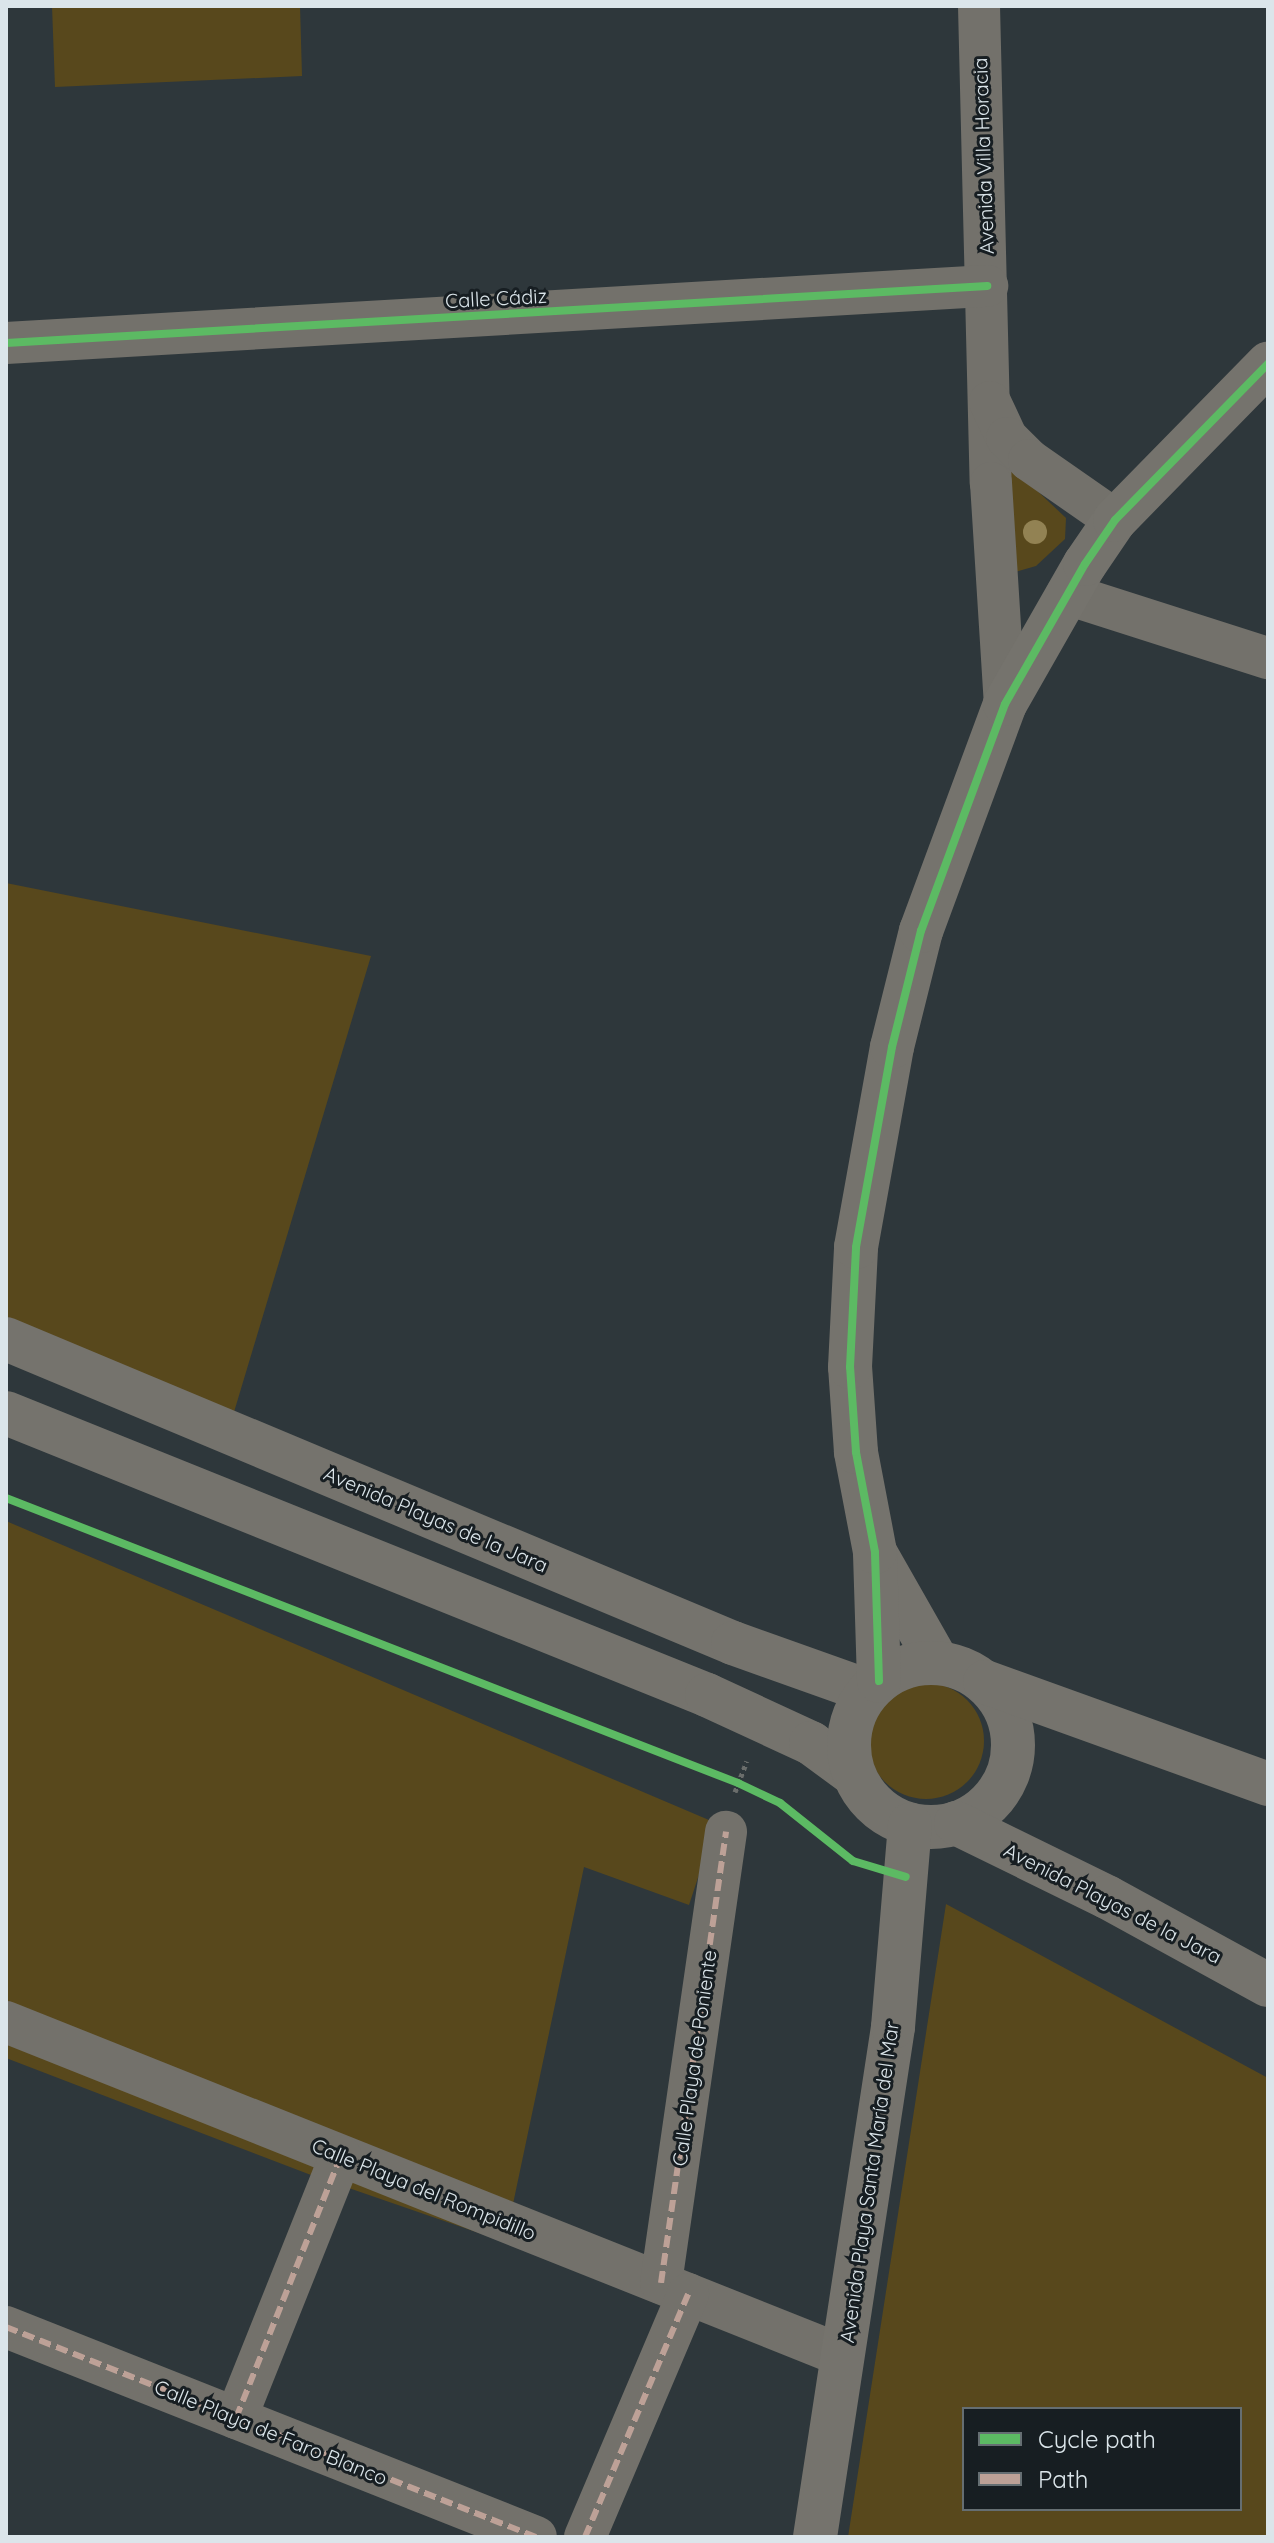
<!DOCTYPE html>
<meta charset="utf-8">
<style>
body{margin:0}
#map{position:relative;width:1274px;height:2543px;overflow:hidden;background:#2e373b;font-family:Quicksand,sans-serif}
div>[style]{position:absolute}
.green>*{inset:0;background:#58481c}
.round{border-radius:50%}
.path>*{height:5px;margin-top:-2.5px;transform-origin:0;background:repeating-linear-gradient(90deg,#6a6d6b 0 4px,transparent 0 8px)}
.street>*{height:42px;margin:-21px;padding:0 21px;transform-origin:21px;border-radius:21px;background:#73716b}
.secondary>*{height:44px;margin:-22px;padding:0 22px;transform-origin:22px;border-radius:22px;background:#75736d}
.secondary>.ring{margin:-22px;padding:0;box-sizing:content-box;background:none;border:44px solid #75736d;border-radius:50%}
.quiet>*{height:6px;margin-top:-3px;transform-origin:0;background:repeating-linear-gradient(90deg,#bda197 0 12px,transparent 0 18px)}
.cycleway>*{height:8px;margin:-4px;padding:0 4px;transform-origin:4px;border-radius:4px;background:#5cba63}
.trees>*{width:24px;height:24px;margin:-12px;border-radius:50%;background:#928253}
span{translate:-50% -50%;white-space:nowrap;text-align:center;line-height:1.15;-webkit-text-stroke:6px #171e22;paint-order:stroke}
.street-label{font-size:20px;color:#dbe5ea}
.frame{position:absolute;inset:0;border:8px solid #dbe5ea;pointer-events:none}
.legend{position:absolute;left:962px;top:2407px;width:280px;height:104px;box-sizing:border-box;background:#171e22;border:2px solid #656e72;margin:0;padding:10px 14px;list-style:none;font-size:24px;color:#dbe5ea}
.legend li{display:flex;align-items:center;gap:16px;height:40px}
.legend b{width:40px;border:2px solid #656e72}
</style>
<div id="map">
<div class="green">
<div style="clip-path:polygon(52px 6px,300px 6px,302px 76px,55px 87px)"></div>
<div style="clip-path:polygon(1010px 465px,1066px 518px,1065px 539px,1036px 566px,1015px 572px)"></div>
<div style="clip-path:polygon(6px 883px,371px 956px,228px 1432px,6px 1339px)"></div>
<div style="clip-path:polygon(6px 1521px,716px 1823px,689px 1905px,584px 1867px,505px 2242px,311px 2175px,6px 2058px)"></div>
<div class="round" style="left:868px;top:1683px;width:116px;height:116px"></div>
<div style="clip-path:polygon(evenodd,946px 1904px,1268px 2078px,1268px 2537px,848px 2537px,946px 1904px,1240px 2409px,1240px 2509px,964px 2509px,964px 2409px,1240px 2409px)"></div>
</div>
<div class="path">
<div style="left:735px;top:1792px;width:33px;rotate:-69deg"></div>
</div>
<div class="street">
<div style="left:979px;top:6px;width:477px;rotate:88.6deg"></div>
<div style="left:991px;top:483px;width:221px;rotate:86.4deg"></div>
<div style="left:6px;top:343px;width:983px;rotate:-3.33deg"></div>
<div style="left:990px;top:402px;width:40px;rotate:65deg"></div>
<div style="left:1007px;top:438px;width:31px;rotate:45deg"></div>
<div style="left:1029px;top:460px;width:105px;rotate:34.9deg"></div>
<div style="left:1067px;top:594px;width:211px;rotate:17.7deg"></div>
<div style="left:6px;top:2022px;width:901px;rotate:21.75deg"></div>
<div style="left:661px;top:2283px;width:456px;rotate:-81.8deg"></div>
<div style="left:6px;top:2327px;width:570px;rotate:21.61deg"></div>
<div style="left:236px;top:2418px;width:282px;rotate:-68.2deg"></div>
<div style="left:585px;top:2537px;width:264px;rotate:-67deg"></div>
</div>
<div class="secondary">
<div style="left:6px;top:1339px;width:788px;rotate:22.69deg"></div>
<div style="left:733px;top:1643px;width:143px;rotate:19.6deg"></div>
<div style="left:6px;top:1413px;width:756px;rotate:21.91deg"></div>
<div style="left:707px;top:1695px;width:115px;rotate:24.8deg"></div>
<div style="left:811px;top:1743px;width:52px;rotate:36.4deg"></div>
<div style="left:876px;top:1554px;width:125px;rotate:60.4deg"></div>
<div class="ring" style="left:849px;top:1663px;width:120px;height:120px"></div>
<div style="left:879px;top:1681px;width:129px;rotate:-91.8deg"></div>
<div style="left:875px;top:1552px;width:102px;rotate:-100.8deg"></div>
<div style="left:856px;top:1452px;width:85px;rotate:-94deg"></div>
<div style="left:850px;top:1367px;width:120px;rotate:-87.1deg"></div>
<div style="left:856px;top:1247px;width:203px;rotate:-79.8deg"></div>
<div style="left:892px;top:1047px;width:120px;rotate:-76deg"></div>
<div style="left:921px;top:931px;width:242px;rotate:-69.7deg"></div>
<div style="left:1005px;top:704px;width:161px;rotate:-60.3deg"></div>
<div style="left:1085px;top:564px;width:53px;rotate:-55.7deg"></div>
<div style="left:1115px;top:520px;width:219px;rotate:-45.6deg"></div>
<div style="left:985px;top:1682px;width:301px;rotate:19.8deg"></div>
<div style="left:956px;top:1823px;width:168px;rotate:26.1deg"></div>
<div style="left:1107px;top:1897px;width:183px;rotate:28.7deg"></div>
<div style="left:815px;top:2537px;width:516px;rotate:-81.3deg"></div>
<div style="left:893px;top:2027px;width:203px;rotate:-85.2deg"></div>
</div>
<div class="quiet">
<div style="left:661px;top:2283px;width:456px;rotate:-81.8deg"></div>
<div style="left:6px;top:2327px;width:570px;rotate:21.61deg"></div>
<div style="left:236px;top:2418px;width:282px;rotate:-68.2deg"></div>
<div style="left:585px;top:2537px;width:264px;rotate:-67deg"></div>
</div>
<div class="cycleway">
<div style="left:6px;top:343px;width:983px;rotate:-3.33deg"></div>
<div style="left:6px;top:1498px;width:786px;rotate:21.27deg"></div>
<div style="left:738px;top:1783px;width:47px;rotate:25.5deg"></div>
<div style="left:780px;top:1803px;width:93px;rotate:38.5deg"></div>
<div style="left:853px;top:1861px;width:55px;rotate:16.8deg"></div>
<div style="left:879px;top:1681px;width:129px;rotate:-91.8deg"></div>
<div style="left:875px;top:1552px;width:102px;rotate:-100.8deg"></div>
<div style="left:856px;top:1452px;width:85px;rotate:-94deg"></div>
<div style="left:850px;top:1367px;width:120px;rotate:-87.1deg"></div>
<div style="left:856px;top:1247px;width:203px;rotate:-79.8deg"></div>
<div style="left:892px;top:1047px;width:120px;rotate:-76deg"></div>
<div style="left:921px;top:931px;width:242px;rotate:-69.7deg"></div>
<div style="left:1005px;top:704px;width:161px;rotate:-60.3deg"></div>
<div style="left:1085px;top:564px;width:53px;rotate:-55.7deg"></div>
<div style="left:1115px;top:520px;width:219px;rotate:-45.6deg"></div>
</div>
<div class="trees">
<div style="left:1035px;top:532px"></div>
</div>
<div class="street-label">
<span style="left:983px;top:156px;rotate:-92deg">Avenida Villa Horacia</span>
<span style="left:496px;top:298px;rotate:-3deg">Calle Cádiz</span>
<span style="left:436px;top:1519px;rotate:23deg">Avenida Playas de la Jara</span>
<span style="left:1113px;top:1903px;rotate:27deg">Avenida Playas de la Jara</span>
<span style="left:694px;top:2058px;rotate:-82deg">Calle Playa de Poniente</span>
<span style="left:869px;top:2182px;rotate:-82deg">Avenida Playa Santa María del Mar</span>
<span style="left:424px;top:2189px;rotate:22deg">Calle Playa del Rompidillo</span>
<span style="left:271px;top:2432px;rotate:22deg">Calle Playa de Faro Blanco</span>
</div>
<div class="frame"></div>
<ul class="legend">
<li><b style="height:10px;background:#5cba63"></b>Cycle path</li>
<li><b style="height:10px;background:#bda197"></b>Path</li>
</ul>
</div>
